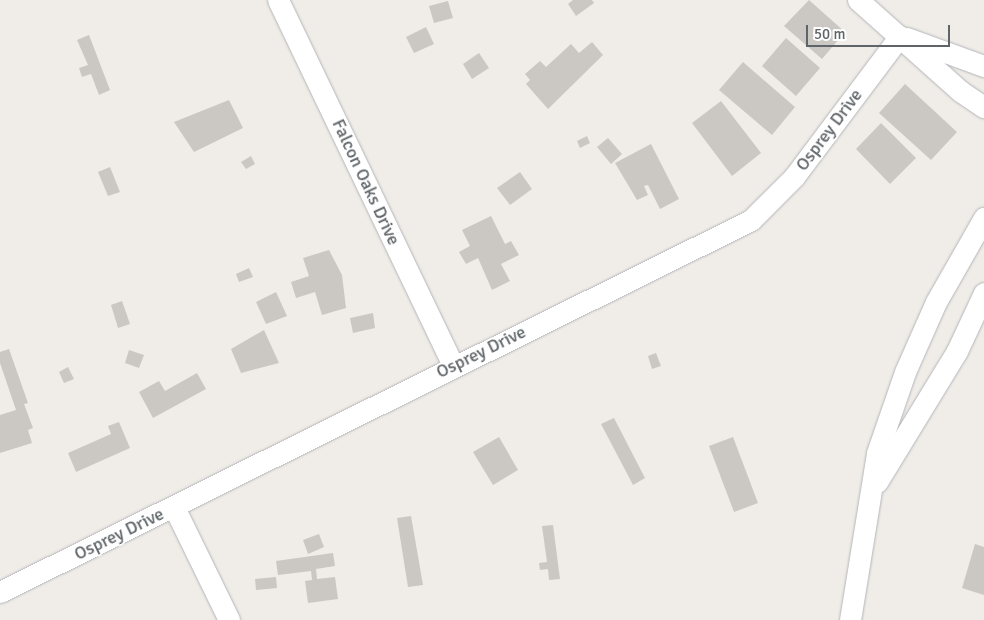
<!DOCTYPE html>
<style>
body{margin:0}
#map{position:relative;width:984px;height:620px;overflow:hidden;background:#f0ece7;font-family:Signika,sans-serif}
div>[style]{position:absolute}
.building>*{inset:0;background:#cbc7c3}
.roads{filter:drop-shadow(0 0 1px #b2b6b9) drop-shadow(0 0 1px #b2b6b9)}
.minor>*{height:21px;margin:-10.5px;padding:0 10.5px;transform-origin:10.5px;border-radius:10.5px;background:#fff}
span{translate:-50% -50%;white-space:nowrap;text-align:center;line-height:1.15;-webkit-text-stroke:4px #fff;paint-order:stroke}
.street-label{font-size:18px;color:#5e6467}
.scale{position:absolute;left:806px;top:25px;width:144px;height:22px;box-sizing:border-box;border:2px solid #5e6467;border-top:0;padding-left:6px;font-size:15px;line-height:18px;white-space:nowrap;color:#5e6467;-webkit-text-stroke:4px #fff;paint-order:stroke}
</style>
<div id="map">
<div class="building">
<div style="clip-path:polygon(573px 0,592px 0,594px 3px,576px 16px,568px 4px)"></div>
<div style="clip-path:polygon(809px 0,845px 32px,822px 59px,784px 26px)"></div>
<div style="clip-path:polygon(448px 1px,453px 18px,434px 23px,429px 6px)"></div>
<div style="clip-path:polygon(426px 27px,434px 44px,414px 53px,406px 37px)"></div>
<div style="clip-path:polygon(89px 35px,110px 90px,99px 95px,91px 74px,82px 77px,79px 68px,88px 65px,77px 40px)"></div>
<div style="clip-path:polygon(786px 38px,820px 68px,796px 96px,762px 66px)"></div>
<div style="clip-path:polygon(592px 42px,603px 55px,548px 109px,526px 84px,530px 80px,525px 74px,540px 61px,546px 67px,571px 44px,579px 53px)"></div>
<div style="clip-path:polygon(479px 53px,489px 68px,472px 79px,463px 64px)"></div>
<div style="clip-path:polygon(743px 62px,795px 107px,772px 135px,719px 90px)"></div>
<div style="clip-path:polygon(905px 84px,957px 132px,931px 160px,879px 113px)"></div>
<div style="clip-path:polygon(229px 100px,243px 128px,194px 152px,174px 122px)"></div>
<div style="clip-path:polygon(721px 101px,761px 153px,732px 176px,692px 123px)"></div>
<div style="clip-path:polygon(881px 123px,916px 158px,890px 184px,856px 149px)"></div>
<div style="clip-path:polygon(587px 136px,590px 143px,580px 148px,577px 141px)"></div>
<div style="clip-path:polygon(608px 138px,622px 154px,611px 164px,597px 147px)"></div>
<div style="clip-path:polygon(651px 144px,679px 199px,660px 209px,648px 185px,644px 186px,648px 195px,637px 200px,615px 163px)"></div>
<div style="clip-path:polygon(251px 156px,255px 164px,246px 169px,241px 162px)"></div>
<div style="clip-path:polygon(110px 167px,120px 192px,108px 196px,98px 172px)"></div>
<div style="clip-path:polygon(520px 172px,532px 189px,510px 205px,497px 188px)"></div>
<div style="clip-path:polygon(491px 216px,505px 244px,511px 241px,519px 255px,501px 264px,510px 281px,492px 290px,478px 258px,466px 264px,459px 252px,470px 246px,462px 230px)"></div>
<div style="clip-path:polygon(329px 250px,342px 275px,346px 308px,322px 315px,315px 292px,296px 298px,291px 282px,309px 276px,303px 258px)"></div>
<div style="clip-path:polygon(249px 268px,253px 277px,239px 282px,236px 274px)"></div>
<div style="clip-path:polygon(276px 292px,287px 316px,266px 324px,256px 302px)"></div>
<div style="clip-path:polygon(122px 301px,130px 324px,118px 328px,111px 305px)"></div>
<div style="clip-path:polygon(373px 313px,375px 328px,353px 333px,350px 318px)"></div>
<div style="clip-path:polygon(264px 330px,279px 363px,241px 373px,231px 349px)"></div>
<div style="clip-path:polygon(9px 349px,28px 403px,24px 404px,33px 428px,28px 430px,32px 443px,0 453px,0 415px,16px 410px,0 363px,0 352px)"></div>
<div style="clip-path:polygon(129px 350px,144px 355px,139px 368px,125px 363px)"></div>
<div style="clip-path:polygon(656px 353px,661px 366px,652px 369px,648px 356px)"></div>
<div style="clip-path:polygon(68px 367px,74px 379px,64px 383px,59px 372px)"></div>
<div style="clip-path:polygon(197px 373px,206px 389px,153px 418px,139px 392px,159px 381px,165px 391px)"></div>
<div style="clip-path:polygon(614px 418px,645px 478px,633px 485px,601px 424px)"></div>
<div style="clip-path:polygon(119px 422px,130px 448px,76px 472px,68px 453px,111px 434px,108px 426px)"></div>
<div style="clip-path:polygon(499px 437px,518px 470px,493px 485px,473px 452px)"></div>
<div style="clip-path:polygon(733px 437px,758px 503px,734px 512px,709px 446px)"></div>
<div style="clip-path:polygon(411px 516px,423px 585px,408px 587px,397px 518px)"></div>
<div style="clip-path:polygon(553px 525px,560px 579px,549px 580px,548px 569px,540px 570px,539px 563px,547px 562px,542px 526px)"></div>
<div style="clip-path:polygon(319px 534px,324px 547px,308px 554px,303px 540px)"></div>
<div style="clip-path:polygon(975px 544px,984px 547px,984px 595px,962px 588px)"></div>
<div style="clip-path:polygon(333px 553px,335px 566px,316px 569px,317px 579px,335px 577px,338px 599px,308px 603px,305px 581px,312px 580px,311px 571px,278px 575px,276px 561px)"></div>
<div style="clip-path:polygon(276px 577px,277px 588px,256px 590px,255px 579px)"></div>
</div>
<div class="roads">
<div class="minor">
<div style="left:278px;top:0;width:405px;rotate:64.4deg"></div>
<div style="left:858px;top:0;width:137px;rotate:41.7deg"></div>
<div style="left:960px;top:91px;width:29px;rotate:34deg"></div>
<div style="left:907px;top:38px;width:82px;rotate:20deg"></div>
<div style="left:877px;top:482px;width:153px;rotate:-58.6deg"></div>
<div style="left:957px;top:351px;width:64px;rotate:-65deg"></div>
<div style="left:174px;top:507px;width:126px;rotate:64deg"></div>
<div style="left:0;top:592px;width:838px;rotate:-26.35deg"></div>
<div style="left:751px;top:220px;width:61px;rotate:-45deg"></div>
<div style="left:794px;top:177px;width:176px;rotate:-53.1deg"></div>
<div style="left:850px;top:620px;width:169px;rotate:-80.8deg"></div>
<div style="left:877px;top:453px;width:86px;rotate:-70.9deg"></div>
<div style="left:905px;top:372px;width:77px;rotate:-66.1deg"></div>
<div style="left:936px;top:302px;width:97px;rotate:-60.3deg"></div>
</div>
</div>
<div class="street-label">
<span style="left:829px;top:130px;rotate:-53deg">Osprey Drive</span>
<span style="left:366px;top:182px;rotate:65deg">Falcon Oaks Drive</span>
<span style="left:481px;top:352px;rotate:-26deg">Osprey Drive</span>
<span style="left:119px;top:534px;rotate:-26deg">Osprey Drive</span>
</div>
<div class="scale">50 m</div>
</div>
